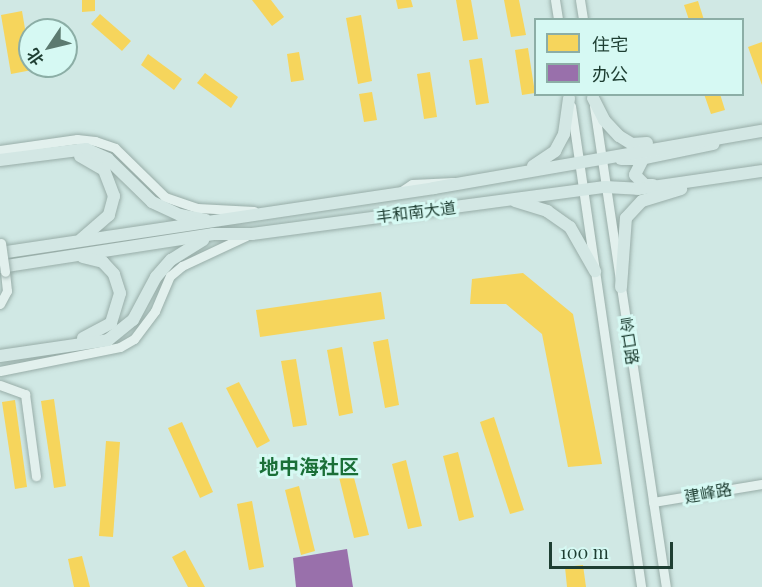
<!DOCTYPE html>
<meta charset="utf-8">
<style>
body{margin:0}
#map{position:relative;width:762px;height:587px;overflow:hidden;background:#d0e8e4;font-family:"Playfair Display","Noto Sans SC",serif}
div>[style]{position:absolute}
.homes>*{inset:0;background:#f6d55c}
.offices>*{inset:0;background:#9970ab}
.roads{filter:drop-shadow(0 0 2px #98ada8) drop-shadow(0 0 2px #98ada8)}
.minor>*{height:9px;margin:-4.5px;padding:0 4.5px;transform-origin:4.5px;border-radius:4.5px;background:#e2f0ed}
.major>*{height:12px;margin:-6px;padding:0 6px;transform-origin:6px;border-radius:6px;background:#d3e7e4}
.bridges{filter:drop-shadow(0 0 2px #98ada8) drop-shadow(0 0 2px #98ada8)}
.minor-bridge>*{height:9px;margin:-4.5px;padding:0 4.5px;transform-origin:4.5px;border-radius:4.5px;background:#e2f0ed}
span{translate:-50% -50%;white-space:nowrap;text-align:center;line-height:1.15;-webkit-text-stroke:6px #d6f9f3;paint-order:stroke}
.street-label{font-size:16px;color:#1e3e32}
.quarter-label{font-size:20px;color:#1a6f37;font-weight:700}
.legend{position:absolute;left:534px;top:18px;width:210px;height:78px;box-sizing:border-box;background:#d6f9f3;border:2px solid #8caea6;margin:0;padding:8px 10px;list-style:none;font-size:18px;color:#1e3e32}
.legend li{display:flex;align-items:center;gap:12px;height:30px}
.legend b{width:30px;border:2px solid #8caea6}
.north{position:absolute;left:18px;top:18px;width:60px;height:60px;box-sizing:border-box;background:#d6f9f3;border:2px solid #8caea6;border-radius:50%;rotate:235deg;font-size:16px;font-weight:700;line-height:24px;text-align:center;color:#1e3e32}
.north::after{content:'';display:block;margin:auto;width:21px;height:27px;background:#5c7a70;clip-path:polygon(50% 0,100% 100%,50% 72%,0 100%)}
.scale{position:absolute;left:549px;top:542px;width:124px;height:27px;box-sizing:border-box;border:3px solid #1e3e32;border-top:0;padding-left:8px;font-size:18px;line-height:21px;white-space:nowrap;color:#1e3e32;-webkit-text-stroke:4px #d6f9f3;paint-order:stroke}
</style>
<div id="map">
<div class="homes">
<div style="clip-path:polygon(82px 0,95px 0,95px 11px,82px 12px)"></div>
<div style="clip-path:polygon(252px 0,271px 0,284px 17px,272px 26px)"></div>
<div style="clip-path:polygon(396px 0,411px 0,413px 7px,398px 9px)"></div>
<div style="clip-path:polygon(456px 0,471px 0,478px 39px,463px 41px)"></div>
<div style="clip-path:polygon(504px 0,519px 0,526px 35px,511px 37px)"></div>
<div style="clip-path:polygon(698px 1px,704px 20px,689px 20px,684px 5px)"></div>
<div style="clip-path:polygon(22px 11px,32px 70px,11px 74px,1px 15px)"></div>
<div style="clip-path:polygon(100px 14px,131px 41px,122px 51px,91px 24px)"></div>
<div style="clip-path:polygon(361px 15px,372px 81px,358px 84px,346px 18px)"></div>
<div style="clip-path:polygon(762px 42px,762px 85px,748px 47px)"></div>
<div style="clip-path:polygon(528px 48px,535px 93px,522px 95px,515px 50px)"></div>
<div style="clip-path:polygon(299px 52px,304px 80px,291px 82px,287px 54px)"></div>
<div style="clip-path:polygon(148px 54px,182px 79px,174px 90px,141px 65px)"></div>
<div style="clip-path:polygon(482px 58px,489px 103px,476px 105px,469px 60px)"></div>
<div style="clip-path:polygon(430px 72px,437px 117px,424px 119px,417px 74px)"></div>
<div style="clip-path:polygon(205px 73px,238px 97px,231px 108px,197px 83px)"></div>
<div style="clip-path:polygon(372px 92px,377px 120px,364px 122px,359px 94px)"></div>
<div style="clip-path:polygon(704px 94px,720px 94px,725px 110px,711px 114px)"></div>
<div style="clip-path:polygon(523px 273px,573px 314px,602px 464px,568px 467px,542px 334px,506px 304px,470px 304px,472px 279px)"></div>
<div style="clip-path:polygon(381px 292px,385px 319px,260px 337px,256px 310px)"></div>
<div style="clip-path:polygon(388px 339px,399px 405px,385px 408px,373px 342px)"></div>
<div style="clip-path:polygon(342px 347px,353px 413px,339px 416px,327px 350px)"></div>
<div style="clip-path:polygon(296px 359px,307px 425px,293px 427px,281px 361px)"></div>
<div style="clip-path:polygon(239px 382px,270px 441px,257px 448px,226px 388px)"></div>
<div style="clip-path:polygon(54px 399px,66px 486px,54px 488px,41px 401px)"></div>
<div style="clip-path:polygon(15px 400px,27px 487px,15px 489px,2px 402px)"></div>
<div style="clip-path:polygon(494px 417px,524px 510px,510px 514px,480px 422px)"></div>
<div style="clip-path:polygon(182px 422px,213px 492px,200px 498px,168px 428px)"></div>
<div style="clip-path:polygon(106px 441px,120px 442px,113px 537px,99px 536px)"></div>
<div style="clip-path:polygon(458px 452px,474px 517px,459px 521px,443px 456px)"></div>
<div style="clip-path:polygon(406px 460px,422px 526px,408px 529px,392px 464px)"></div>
<div style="clip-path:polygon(352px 470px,369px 535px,354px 538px,338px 473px)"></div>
<div style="clip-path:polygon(299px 486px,315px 551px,301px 555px,285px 490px)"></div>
<div style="clip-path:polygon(252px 501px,264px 567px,249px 570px,237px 504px)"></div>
<div style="clip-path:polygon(185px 550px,205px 587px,188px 587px,172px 557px)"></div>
<div style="clip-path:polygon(82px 556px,90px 587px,74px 587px,68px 559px)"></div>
<div style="clip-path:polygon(583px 565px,586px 587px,567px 587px,565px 567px)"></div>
</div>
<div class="offices">
<div style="clip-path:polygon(347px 549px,353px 587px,296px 587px,293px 558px)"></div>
</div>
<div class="roads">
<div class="minor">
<div style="left:555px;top:0;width:20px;rotate:81deg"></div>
<div style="left:580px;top:0;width:20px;rotate:81deg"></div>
<div style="left:571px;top:106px;width:486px;rotate:81.7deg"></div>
<div style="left:594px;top:106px;width:486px;rotate:81.5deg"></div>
<div style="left:0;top:150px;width:78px;rotate:-8.1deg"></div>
<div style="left:77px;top:139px;width:18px;rotate:6deg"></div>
<div style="left:95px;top:141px;width:21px;rotate:19deg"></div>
<div style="left:115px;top:148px;width:70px;rotate:44.4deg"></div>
<div style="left:165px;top:197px;width:34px;rotate:19deg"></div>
<div style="left:197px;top:208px;width:57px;rotate:3deg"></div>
<div style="left:400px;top:192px;width:14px;rotate:-34deg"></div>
<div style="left:412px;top:184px;width:42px;rotate:-2.7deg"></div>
<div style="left:0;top:304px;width:15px;rotate:-62deg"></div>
<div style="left:7px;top:291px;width:19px;rotate:-96deg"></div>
<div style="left:0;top:371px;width:122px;rotate:-11.3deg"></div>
<div style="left:120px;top:347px;width:16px;rotate:-30deg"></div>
<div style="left:134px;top:339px;width:35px;rotate:-53deg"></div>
<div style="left:155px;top:311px;width:38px;rotate:-67deg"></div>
<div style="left:170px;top:276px;width:16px;rotate:-40deg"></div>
<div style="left:182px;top:266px;width:71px;rotate:-25.1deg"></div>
<div style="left:0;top:385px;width:27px;rotate:20deg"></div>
<div style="left:25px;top:394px;width:83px;rotate:82.4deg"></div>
<div style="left:653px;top:502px;width:110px;rotate:-9.4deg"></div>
</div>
<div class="major">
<div style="left:593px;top:98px;width:25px;rotate:63deg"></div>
<div style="left:604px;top:120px;width:22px;rotate:47deg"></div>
<div style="left:619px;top:136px;width:15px;rotate:32deg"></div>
<div style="left:632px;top:144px;width:15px;rotate:-4deg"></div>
<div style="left:645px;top:155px;width:22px;rotate:117deg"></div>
<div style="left:635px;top:175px;width:14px;rotate:45deg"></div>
<div style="left:645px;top:185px;width:8px"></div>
<div style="left:80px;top:156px;width:28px;rotate:30deg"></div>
<div style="left:104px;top:170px;width:28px;rotate:69deg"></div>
<div style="left:114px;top:196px;width:20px;rotate:105deg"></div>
<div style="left:109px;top:215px;width:37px;rotate:139deg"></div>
<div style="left:621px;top:159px;width:19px"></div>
<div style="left:640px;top:159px;width:75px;rotate:-11.6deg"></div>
<div style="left:0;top:160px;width:87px;rotate:-7.3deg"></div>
<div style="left:86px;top:149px;width:24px;rotate:24deg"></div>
<div style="left:108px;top:159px;width:62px;rotate:44.3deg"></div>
<div style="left:152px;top:202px;width:31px;rotate:25deg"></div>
<div style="left:180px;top:215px;width:26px;rotate:11deg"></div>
<div style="left:533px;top:166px;width:27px;rotate:-34deg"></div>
<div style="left:555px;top:151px;width:19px;rotate:-62deg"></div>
<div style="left:564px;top:134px;width:36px;rotate:-82deg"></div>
<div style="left:515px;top:201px;width:34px;rotate:17deg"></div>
<div style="left:547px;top:211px;width:28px;rotate:35deg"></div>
<div style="left:570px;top:227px;width:51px;rotate:60.4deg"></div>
<div style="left:0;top:253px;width:439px;rotate:-8.5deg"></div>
<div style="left:434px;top:188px;width:333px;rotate:-9.9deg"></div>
<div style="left:0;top:267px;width:216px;rotate:-8.8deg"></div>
<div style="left:213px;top:234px;width:39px"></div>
<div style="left:252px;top:234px;width:356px;rotate:-7.6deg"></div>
<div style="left:605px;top:187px;width:33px;rotate:3deg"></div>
<div style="left:638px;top:189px;width:125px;rotate:-8.3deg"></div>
<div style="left:621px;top:287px;width:69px;rotate:-85.9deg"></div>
<div style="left:626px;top:218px;width:23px;rotate:-47deg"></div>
<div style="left:642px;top:201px;width:41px;rotate:-17.1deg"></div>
<div style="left:83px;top:338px;width:32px;rotate:-28deg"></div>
<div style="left:111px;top:323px;width:31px;rotate:-73deg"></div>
<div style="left:120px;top:293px;width:20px;rotate:-108deg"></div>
<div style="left:114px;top:274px;width:16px;rotate:-133deg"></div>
<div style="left:103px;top:262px;width:21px;rotate:-166deg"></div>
<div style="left:0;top:356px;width:109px;rotate:-8.4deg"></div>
<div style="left:108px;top:340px;width:32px;rotate:-39deg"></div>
<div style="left:133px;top:320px;width:49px;rotate:-61.9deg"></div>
<div style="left:156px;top:277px;width:23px;rotate:-49deg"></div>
<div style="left:171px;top:260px;width:38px;rotate:-32deg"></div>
</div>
</div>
<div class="bridges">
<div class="minor-bridge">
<div style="left:1px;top:243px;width:29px;rotate:82deg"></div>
</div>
</div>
<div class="street-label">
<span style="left:416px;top:212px;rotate:-7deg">丰和南大道</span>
<span style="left:629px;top:341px;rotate:81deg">岭口路</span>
<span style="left:708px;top:493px;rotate:-10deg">建峰路</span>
</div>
<div class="quarter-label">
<span style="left:309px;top:465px">地中海社区</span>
</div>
<ul class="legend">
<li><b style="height:16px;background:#f6d55c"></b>住宅</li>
<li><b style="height:16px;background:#9970ab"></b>办公</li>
</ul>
<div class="north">北</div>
<div class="scale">100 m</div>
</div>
